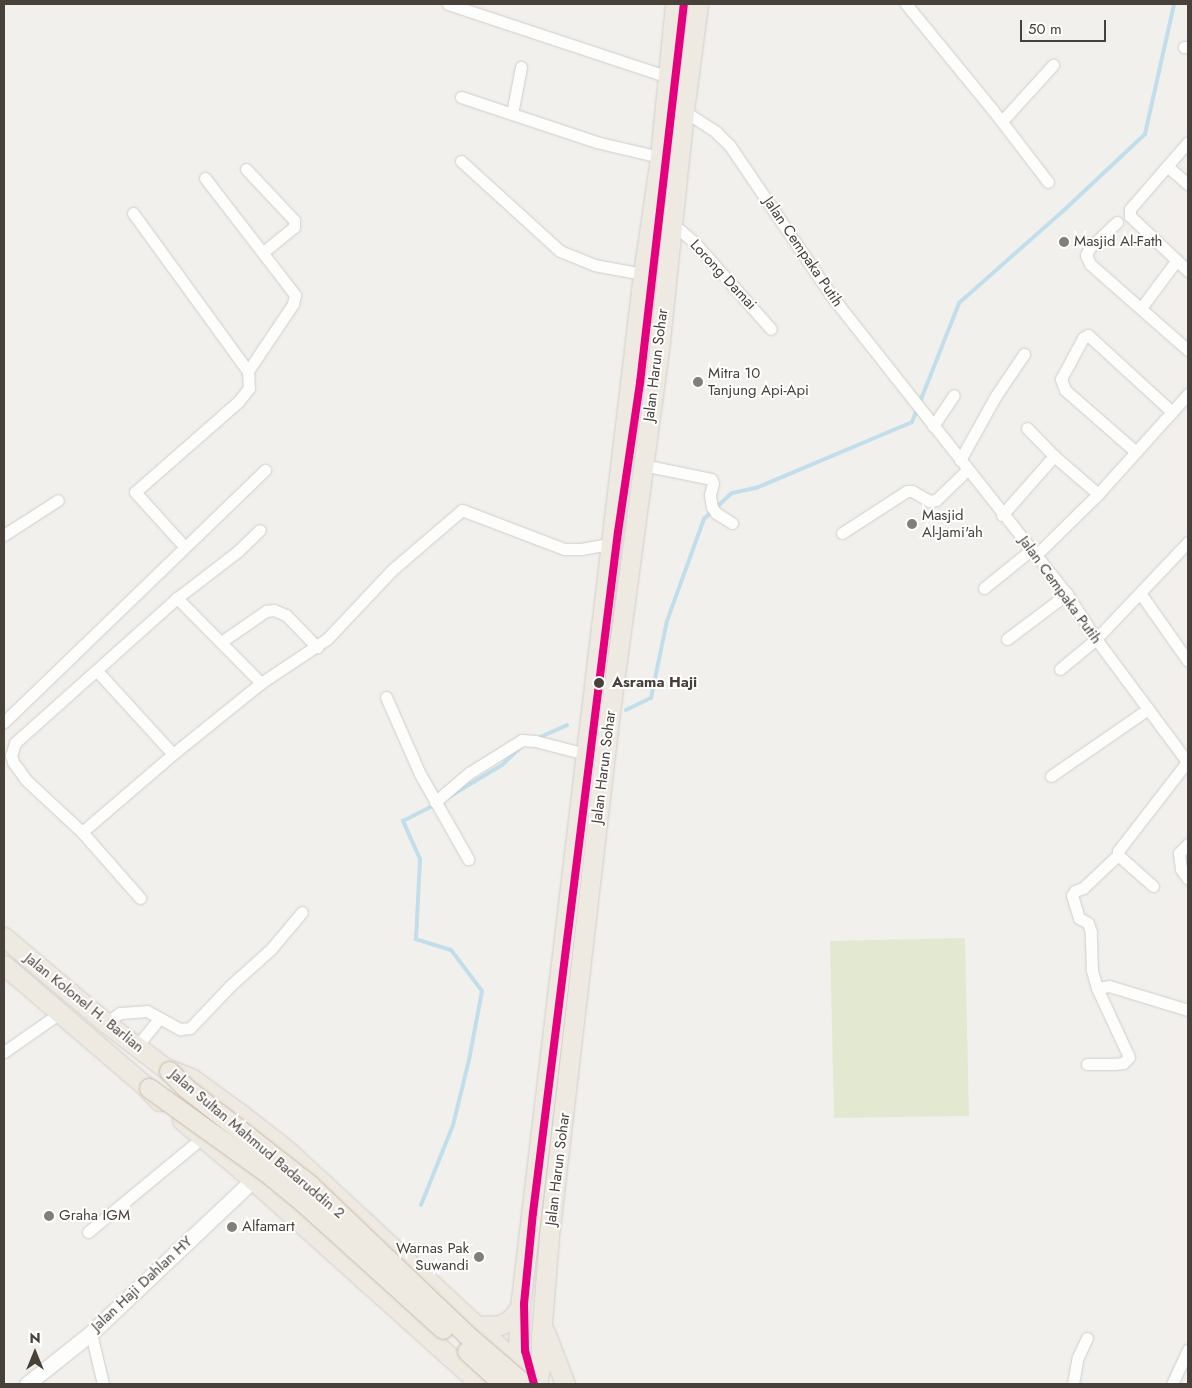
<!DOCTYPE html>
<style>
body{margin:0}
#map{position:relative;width:1192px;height:1388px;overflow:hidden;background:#f2f0ed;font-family:Jost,sans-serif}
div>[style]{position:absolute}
.green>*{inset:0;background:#e2e9d0}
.stream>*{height:4px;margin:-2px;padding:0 2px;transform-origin:2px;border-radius:2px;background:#c2deeb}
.roads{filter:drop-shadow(0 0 1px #d0cecb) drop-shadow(0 0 1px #d0cecb)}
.minor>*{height:11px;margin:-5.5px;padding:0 5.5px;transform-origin:5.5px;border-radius:5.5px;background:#fdfdfc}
.tertiary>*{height:15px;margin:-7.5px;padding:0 7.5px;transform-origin:7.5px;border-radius:7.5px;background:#fdfdfc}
.trunk>*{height:19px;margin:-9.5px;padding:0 9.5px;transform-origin:9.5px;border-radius:9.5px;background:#eee9e1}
.bridges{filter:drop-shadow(0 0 1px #c7bbab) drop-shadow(0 0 1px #c7bbab)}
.trunk-bridge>*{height:19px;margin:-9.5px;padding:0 9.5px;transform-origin:9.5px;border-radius:9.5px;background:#eee9e1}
.rail-1>*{height:8px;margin:-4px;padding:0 4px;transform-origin:4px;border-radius:4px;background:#e5007d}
.dots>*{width:14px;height:14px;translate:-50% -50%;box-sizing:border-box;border:2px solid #fff;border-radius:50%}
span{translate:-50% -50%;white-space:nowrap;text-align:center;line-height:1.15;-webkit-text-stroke:4px #fff;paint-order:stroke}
.poi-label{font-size:15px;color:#48413a}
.left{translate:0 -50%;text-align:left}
.right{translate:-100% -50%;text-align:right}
.street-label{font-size:15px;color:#48413a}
.stop-label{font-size:15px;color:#48413a;font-weight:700}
.frame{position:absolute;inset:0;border:5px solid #48413a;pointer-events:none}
.north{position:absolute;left:10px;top:1328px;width:50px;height:50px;-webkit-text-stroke:4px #fff;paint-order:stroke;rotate:0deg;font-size:14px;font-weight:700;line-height:20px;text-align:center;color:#48413a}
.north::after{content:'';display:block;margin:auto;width:18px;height:22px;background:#48413a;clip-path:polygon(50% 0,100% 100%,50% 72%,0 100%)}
.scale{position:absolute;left:1020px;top:20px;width:86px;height:22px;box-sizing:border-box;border:2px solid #48413a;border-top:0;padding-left:6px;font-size:15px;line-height:18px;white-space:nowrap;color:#48413a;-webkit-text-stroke:4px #fff;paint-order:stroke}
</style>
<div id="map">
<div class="green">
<div style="clip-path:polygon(965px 938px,969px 1116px,834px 1118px,830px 941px)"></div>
</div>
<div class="stream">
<div style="left:626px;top:710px;width:28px;rotate:-26deg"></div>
<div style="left:651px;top:698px;width:79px;rotate:-78.3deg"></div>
<div style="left:667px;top:621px;width:109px;rotate:-70.1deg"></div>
<div style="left:704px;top:519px;width:38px;rotate:-43deg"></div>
<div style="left:732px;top:493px;width:25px;rotate:-12deg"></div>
<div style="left:756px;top:488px;width:169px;rotate:-22.9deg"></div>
<div style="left:912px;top:422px;width:128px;rotate:-68.4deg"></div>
<div style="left:959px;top:303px;width:137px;rotate:-41.5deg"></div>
<div style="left:1062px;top:212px;width:114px;rotate:-43.2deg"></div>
<div style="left:1145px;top:134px;width:133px;rotate:-77.4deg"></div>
<div style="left:536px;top:739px;width:34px;rotate:-24deg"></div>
<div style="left:447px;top:798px;width:64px;rotate:-31deg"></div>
<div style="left:502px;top:765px;width:29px;rotate:-44deg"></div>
<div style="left:421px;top:1205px;width:86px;rotate:-68.2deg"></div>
<div style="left:453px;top:1125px;width:67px;rotate:-76.2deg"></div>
<div style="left:469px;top:1060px;width:70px;rotate:-79.3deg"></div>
<div style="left:482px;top:991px;width:51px;rotate:-127.1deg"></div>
<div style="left:451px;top:950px;width:37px;rotate:-163deg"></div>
<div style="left:416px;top:939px;width:80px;rotate:-87.1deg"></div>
<div style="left:420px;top:859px;width:42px;rotate:-114.1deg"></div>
<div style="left:403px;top:821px;width:38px;rotate:-27deg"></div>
</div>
<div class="roads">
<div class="minor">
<div style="left:448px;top:4px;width:233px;rotate:18.3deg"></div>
<div style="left:906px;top:4px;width:136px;rotate:50.7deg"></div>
<div style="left:992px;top:109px;width:92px;rotate:52.5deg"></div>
<div style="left:1184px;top:47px;width:4px"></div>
<div style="left:461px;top:97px;width:142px;rotate:18.4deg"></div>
<div style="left:596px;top:142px;width:66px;rotate:13.2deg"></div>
<div style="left:684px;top:111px;width:38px;rotate:33deg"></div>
<div style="left:716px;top:132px;width:20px;rotate:45deg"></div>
<div style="left:730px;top:146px;width:184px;rotate:55.9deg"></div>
<div style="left:833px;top:298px;width:377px;rotate:51.7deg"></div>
<div style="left:1067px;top:594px;width:54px;rotate:57.2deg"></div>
<div style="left:1096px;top:639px;width:154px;rotate:53.4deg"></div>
<div style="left:512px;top:114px;width:48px;rotate:-79.2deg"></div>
<div style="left:1002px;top:121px;width:76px;rotate:-47.7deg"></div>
<div style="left:1188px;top:142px;width:89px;rotate:130.9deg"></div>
<div style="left:1130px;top:209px;width:7px;rotate:90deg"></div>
<div style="left:1130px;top:216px;width:80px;rotate:43.5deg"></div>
<div style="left:461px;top:161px;width:134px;rotate:42.3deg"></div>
<div style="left:560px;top:251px;width:37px;rotate:22deg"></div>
<div style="left:594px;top:265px;width:50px;rotate:10.4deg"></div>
<div style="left:1167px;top:166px;width:28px;rotate:41deg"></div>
<div style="left:246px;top:169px;width:70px;rotate:46.7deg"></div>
<div style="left:294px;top:220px;width:7px;rotate:90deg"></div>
<div style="left:294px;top:227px;width:40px;rotate:141deg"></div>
<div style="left:205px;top:178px;width:148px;rotate:52.4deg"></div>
<div style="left:295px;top:295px;width:9px;rotate:103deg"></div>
<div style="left:293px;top:304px;width:81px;rotate:123.9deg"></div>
<div style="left:133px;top:213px;width:195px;rotate:54deg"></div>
<div style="left:248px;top:371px;width:17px;rotate:87deg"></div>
<div style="left:249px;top:388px;width:16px;rotate:128deg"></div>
<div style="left:239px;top:401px;width:138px;rotate:138.8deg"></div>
<div style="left:135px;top:492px;width:73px;rotate:47.8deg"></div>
<div style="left:1117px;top:222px;width:37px;rotate:137deg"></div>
<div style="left:1090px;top:247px;width:9px;rotate:117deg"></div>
<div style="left:1086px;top:255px;width:10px;rotate:66deg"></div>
<div style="left:1090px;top:264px;width:130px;rotate:41.3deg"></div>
<div style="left:673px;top:224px;width:30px;rotate:41deg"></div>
<div style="left:696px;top:244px;width:113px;rotate:48.6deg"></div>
<div style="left:1141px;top:308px;width:59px;rotate:-53.3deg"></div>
<div style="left:933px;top:426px;width:37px;rotate:-56deg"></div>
<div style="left:1027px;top:428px;width:39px;rotate:46deg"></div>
<div style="left:1136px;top:452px;width:94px;rotate:-138.9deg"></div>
<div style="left:1065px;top:390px;width:12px;rotate:-110deg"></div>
<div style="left:1061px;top:379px;width:47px;rotate:-61.8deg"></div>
<div style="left:1083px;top:338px;width:6px;rotate:-31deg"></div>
<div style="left:1088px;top:335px;width:114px;rotate:42.5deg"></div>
<div style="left:960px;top:460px;width:72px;rotate:-60.9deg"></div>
<div style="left:995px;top:397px;width:52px;rotate:-56deg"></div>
<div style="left:643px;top:465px;width:69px;rotate:11.6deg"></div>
<div style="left:711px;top:479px;width:4px;rotate:63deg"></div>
<div style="left:713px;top:483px;width:12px;rotate:104deg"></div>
<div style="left:710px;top:495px;width:12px;rotate:81deg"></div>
<div style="left:712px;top:507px;width:7px;rotate:56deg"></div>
<div style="left:716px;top:513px;width:19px;rotate:32deg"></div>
<div style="left:1002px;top:515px;width:79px;rotate:-48.6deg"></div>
<div style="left:1054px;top:456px;width:58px;rotate:40.8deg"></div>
<div style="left:842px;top:533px;width:77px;rotate:-32.9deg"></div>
<div style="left:907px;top:491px;width:5px"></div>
<div style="left:912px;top:491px;width:20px;rotate:30deg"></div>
<div style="left:929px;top:501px;width:7px;rotate:-8deg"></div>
<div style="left:936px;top:500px;width:43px;rotate:-44.1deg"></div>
<div style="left:4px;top:535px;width:64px;rotate:-32.9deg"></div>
<div style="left:1036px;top:555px;width:87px;rotate:-44.5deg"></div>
<div style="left:1098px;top:494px;width:135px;rotate:-48deg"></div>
<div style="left:984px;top:588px;width:62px;rotate:-39.1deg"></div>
<div style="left:1140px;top:593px;width:83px;rotate:54.8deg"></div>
<div style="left:177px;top:598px;width:77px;rotate:-37.6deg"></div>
<div style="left:238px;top:551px;width:30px;rotate:-44deg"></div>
<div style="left:1007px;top:639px;width:75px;rotate:-36.9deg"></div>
<div style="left:221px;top:642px;width:55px;rotate:-34.6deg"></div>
<div style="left:266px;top:611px;width:8px;rotate:-7deg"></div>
<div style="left:274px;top:610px;width:13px;rotate:23deg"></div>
<div style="left:286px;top:615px;width:45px;rotate:45.9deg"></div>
<div style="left:1060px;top:669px;width:47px;rotate:-39.8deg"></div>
<div style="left:1096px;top:639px;width:134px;rotate:-46.5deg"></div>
<div style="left:98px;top:672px;width:111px;rotate:47.6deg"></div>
<div style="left:261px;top:683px;width:79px;rotate:-33.7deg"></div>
<div style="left:327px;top:639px;width:95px;rotate:-46.7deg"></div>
<div style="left:392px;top:570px;width:92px;rotate:-40.6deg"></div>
<div style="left:462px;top:510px;width:109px;rotate:20.9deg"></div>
<div style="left:564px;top:549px;width:17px"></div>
<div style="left:581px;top:549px;width:29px;rotate:-10deg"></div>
<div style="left:386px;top:697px;width:84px;rotate:66.2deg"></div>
<div style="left:420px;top:774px;width:98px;rotate:60.5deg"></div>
<div style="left:4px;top:722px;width:363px;rotate:-44deg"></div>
<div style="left:1051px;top:776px;width:118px;rotate:-34.6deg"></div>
<div style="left:435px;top:802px;width:45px;rotate:-40.5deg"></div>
<div style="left:469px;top:773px;width:62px;rotate:-31.9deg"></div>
<div style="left:522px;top:740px;width:13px;rotate:4deg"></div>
<div style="left:535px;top:741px;width:53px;rotate:14.3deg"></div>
<div style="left:82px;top:832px;width:120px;rotate:-40.6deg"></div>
<div style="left:173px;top:754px;width:113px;rotate:-38.9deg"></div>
<div style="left:261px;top:683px;width:120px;rotate:-134.7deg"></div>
<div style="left:177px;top:598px;width:217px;rotate:138.2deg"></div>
<div style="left:15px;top:743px;width:13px;rotate:108deg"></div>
<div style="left:11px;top:755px;width:7px;rotate:74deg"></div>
<div style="left:13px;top:762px;width:22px;rotate:54deg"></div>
<div style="left:26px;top:780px;width:76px;rotate:42.9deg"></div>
<div style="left:82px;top:832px;width:88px;rotate:48.7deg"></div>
<div style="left:1188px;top:844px;width:13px;rotate:135deg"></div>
<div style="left:1179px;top:853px;width:16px;rotate:83deg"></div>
<div style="left:1181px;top:869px;width:12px;rotate:55deg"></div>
<div style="left:1153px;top:886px;width:47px;rotate:-138.5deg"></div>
<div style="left:1118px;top:855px;width:4px;rotate:-90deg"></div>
<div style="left:1118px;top:851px;width:113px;rotate:-52.2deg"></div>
<div style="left:1097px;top:988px;width:19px;rotate:-106deg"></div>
<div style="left:1092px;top:970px;width:38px;rotate:-92deg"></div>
<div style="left:1091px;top:932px;width:9px;rotate:-108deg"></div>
<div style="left:1088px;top:923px;width:10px;rotate:-151deg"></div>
<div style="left:1079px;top:918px;width:24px;rotate:-107deg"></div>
<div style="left:1072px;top:895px;width:5px;rotate:-53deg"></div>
<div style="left:1075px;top:891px;width:9px;rotate:-21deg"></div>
<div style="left:1083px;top:888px;width:48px;rotate:-43.3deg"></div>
<div style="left:106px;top:1023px;width:17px;rotate:-36deg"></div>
<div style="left:120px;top:1013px;width:27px;rotate:-4deg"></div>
<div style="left:147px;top:1011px;width:38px;rotate:29deg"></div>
<div style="left:180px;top:1029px;width:10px;rotate:-6deg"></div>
<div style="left:190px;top:1028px;width:59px;rotate:-46.4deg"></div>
<div style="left:231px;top:985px;width:54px;rotate:-42deg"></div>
<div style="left:271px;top:949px;width:48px;rotate:-50deg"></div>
<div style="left:137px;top:1046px;width:36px;rotate:-51deg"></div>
<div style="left:4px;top:1052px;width:68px;rotate:-34.9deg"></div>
<div style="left:1087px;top:1064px;width:27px"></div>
<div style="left:1114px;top:1064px;width:9px;rotate:-6deg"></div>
<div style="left:1123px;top:1063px;width:8px;rotate:-45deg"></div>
<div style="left:1129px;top:1057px;width:76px;rotate:-114.9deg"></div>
<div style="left:1097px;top:988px;width:12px;rotate:-9deg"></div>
<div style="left:1109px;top:986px;width:83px;rotate:16.9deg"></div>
<div style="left:88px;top:1232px;width:148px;rotate:-39.5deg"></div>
<div style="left:91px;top:1333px;width:52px;rotate:76.8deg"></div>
<div style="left:1073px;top:1384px;width:27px;rotate:-80deg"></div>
<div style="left:1078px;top:1357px;width:21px;rotate:-65deg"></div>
<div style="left:1172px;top:1384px;width:38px;rotate:-65deg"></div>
</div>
<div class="tertiary">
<div style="left:27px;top:1384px;width:82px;rotate:-38.6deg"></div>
<div style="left:91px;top:1333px;width:223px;rotate:-43.4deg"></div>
</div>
<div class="trunk">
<div style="left:4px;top:937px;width:133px;rotate:40.1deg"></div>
<div style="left:106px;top:1023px;width:79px;rotate:37.3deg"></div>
<div style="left:4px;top:965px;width:186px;rotate:40.6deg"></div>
<div style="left:145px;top:1086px;width:21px;rotate:47deg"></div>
<div style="left:166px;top:1068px;width:27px;rotate:22deg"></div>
<div style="left:191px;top:1078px;width:63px;rotate:36deg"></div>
<div style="left:242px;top:1115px;width:58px;rotate:38deg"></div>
<div style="left:288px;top:1151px;width:312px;rotate:42.8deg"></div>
<div style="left:517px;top:1363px;width:8px;rotate:67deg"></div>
<div style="left:182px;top:1120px;width:93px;rotate:40.2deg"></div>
<div style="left:253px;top:1180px;width:305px;rotate:41.9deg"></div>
<div style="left:476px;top:1326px;width:24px;rotate:-2deg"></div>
<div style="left:500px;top:1325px;width:11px;rotate:-27deg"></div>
<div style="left:510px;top:1320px;width:16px;rotate:-52deg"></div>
<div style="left:545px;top:1332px;width:56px;rotate:69deg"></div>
<div style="left:511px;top:1384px;width:22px;rotate:-74deg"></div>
<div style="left:517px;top:1363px;width:56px;rotate:-86.9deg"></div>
<div style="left:520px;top:1307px;width:1040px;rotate:-83.21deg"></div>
<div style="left:643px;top:274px;width:118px;rotate:-81.7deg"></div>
<div style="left:660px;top:157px;width:154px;rotate:-84.4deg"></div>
<div style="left:537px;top:1384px;width:20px;rotate:-79deg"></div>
<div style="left:541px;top:1364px;width:28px;rotate:-90deg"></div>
<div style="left:541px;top:1336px;width:100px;rotate:-85.4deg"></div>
<div style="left:549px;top:1236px;width:528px;rotate:-83.36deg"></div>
<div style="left:610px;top:712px;width:375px;rotate:-82.3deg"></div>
<div style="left:660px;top:340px;width:230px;rotate:-84deg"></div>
<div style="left:684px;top:111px;width:108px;rotate:-82.5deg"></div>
</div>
</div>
<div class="bridges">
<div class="trunk-bridge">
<div style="left:169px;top:1071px;width:24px;rotate:45deg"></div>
<div style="left:186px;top:1088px;width:156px;rotate:38deg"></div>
<div style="left:309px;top:1184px;width:220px;rotate:43.7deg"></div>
<div style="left:468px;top:1336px;width:74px;rotate:40.6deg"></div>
<div style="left:149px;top:1088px;width:144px;rotate:35.7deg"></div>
<div style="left:266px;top:1172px;width:50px;rotate:39.4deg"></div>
<div style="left:305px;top:1204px;width:186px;rotate:42.2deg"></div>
<div style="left:467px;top:1351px;width:49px;rotate:42.5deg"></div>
</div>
</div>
<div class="rail-1">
<div style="left:534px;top:1384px;width:34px;rotate:-105deg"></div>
<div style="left:525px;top:1351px;width:47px;rotate:-91.2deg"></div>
<div style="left:524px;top:1304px;width:91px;rotate:-84.4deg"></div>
<div style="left:533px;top:1213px;width:686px;rotate:-82.89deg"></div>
<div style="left:618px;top:532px;width:151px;rotate:-81.6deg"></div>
<div style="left:640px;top:383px;width:382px;rotate:-83.4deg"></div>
</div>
<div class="dots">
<div style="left:1064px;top:242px;background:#847e79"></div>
<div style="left:698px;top:382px;background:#847e79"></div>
<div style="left:912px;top:524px;background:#847e79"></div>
<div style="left:599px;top:683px;background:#48413a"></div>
<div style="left:49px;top:1216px;background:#847e79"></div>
<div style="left:232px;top:1227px;background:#847e79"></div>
<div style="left:479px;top:1257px;background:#847e79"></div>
</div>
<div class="poi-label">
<span class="left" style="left:1074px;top:242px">Masjid Al-Fath</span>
<span class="left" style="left:708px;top:382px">Mitra 10<br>Tanjung Api-Api</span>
<span class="left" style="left:922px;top:524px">Masjid<br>Al-Jami'ah</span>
<span class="left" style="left:59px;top:1216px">Graha IGM</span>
<span class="left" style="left:242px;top:1227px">Alfamart</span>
<span class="right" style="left:469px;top:1257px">Warnas Pak<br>Suwandi</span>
</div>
<div class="street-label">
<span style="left:803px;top:252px;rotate:56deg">Jalan Cempaka Putih</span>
<span style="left:723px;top:275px;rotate:47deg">Lorong Damai</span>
<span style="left:656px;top:365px;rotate:-83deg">Jalan Harun Sohar</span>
<span style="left:1060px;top:590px;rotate:54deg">Jalan Cempaka Putih</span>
<span style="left:604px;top:767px;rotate:-83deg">Jalan Harun Sohar</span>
<span style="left:84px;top:1003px;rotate:39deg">Jalan Kolonel H. Barlian</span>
<span style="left:257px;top:1144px;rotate:40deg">Jalan Sultan Mahmud Badaruddin 2</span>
<span style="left:558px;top:1169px;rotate:-83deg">Jalan Harun Sohar</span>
<span style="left:142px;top:1284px;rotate:-43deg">Jalan Haji Dahlan HY</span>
</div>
<div class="stop-label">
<span class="left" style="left:612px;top:683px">Asrama Haji</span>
</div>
<div class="frame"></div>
<div class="north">N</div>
<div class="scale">50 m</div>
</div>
